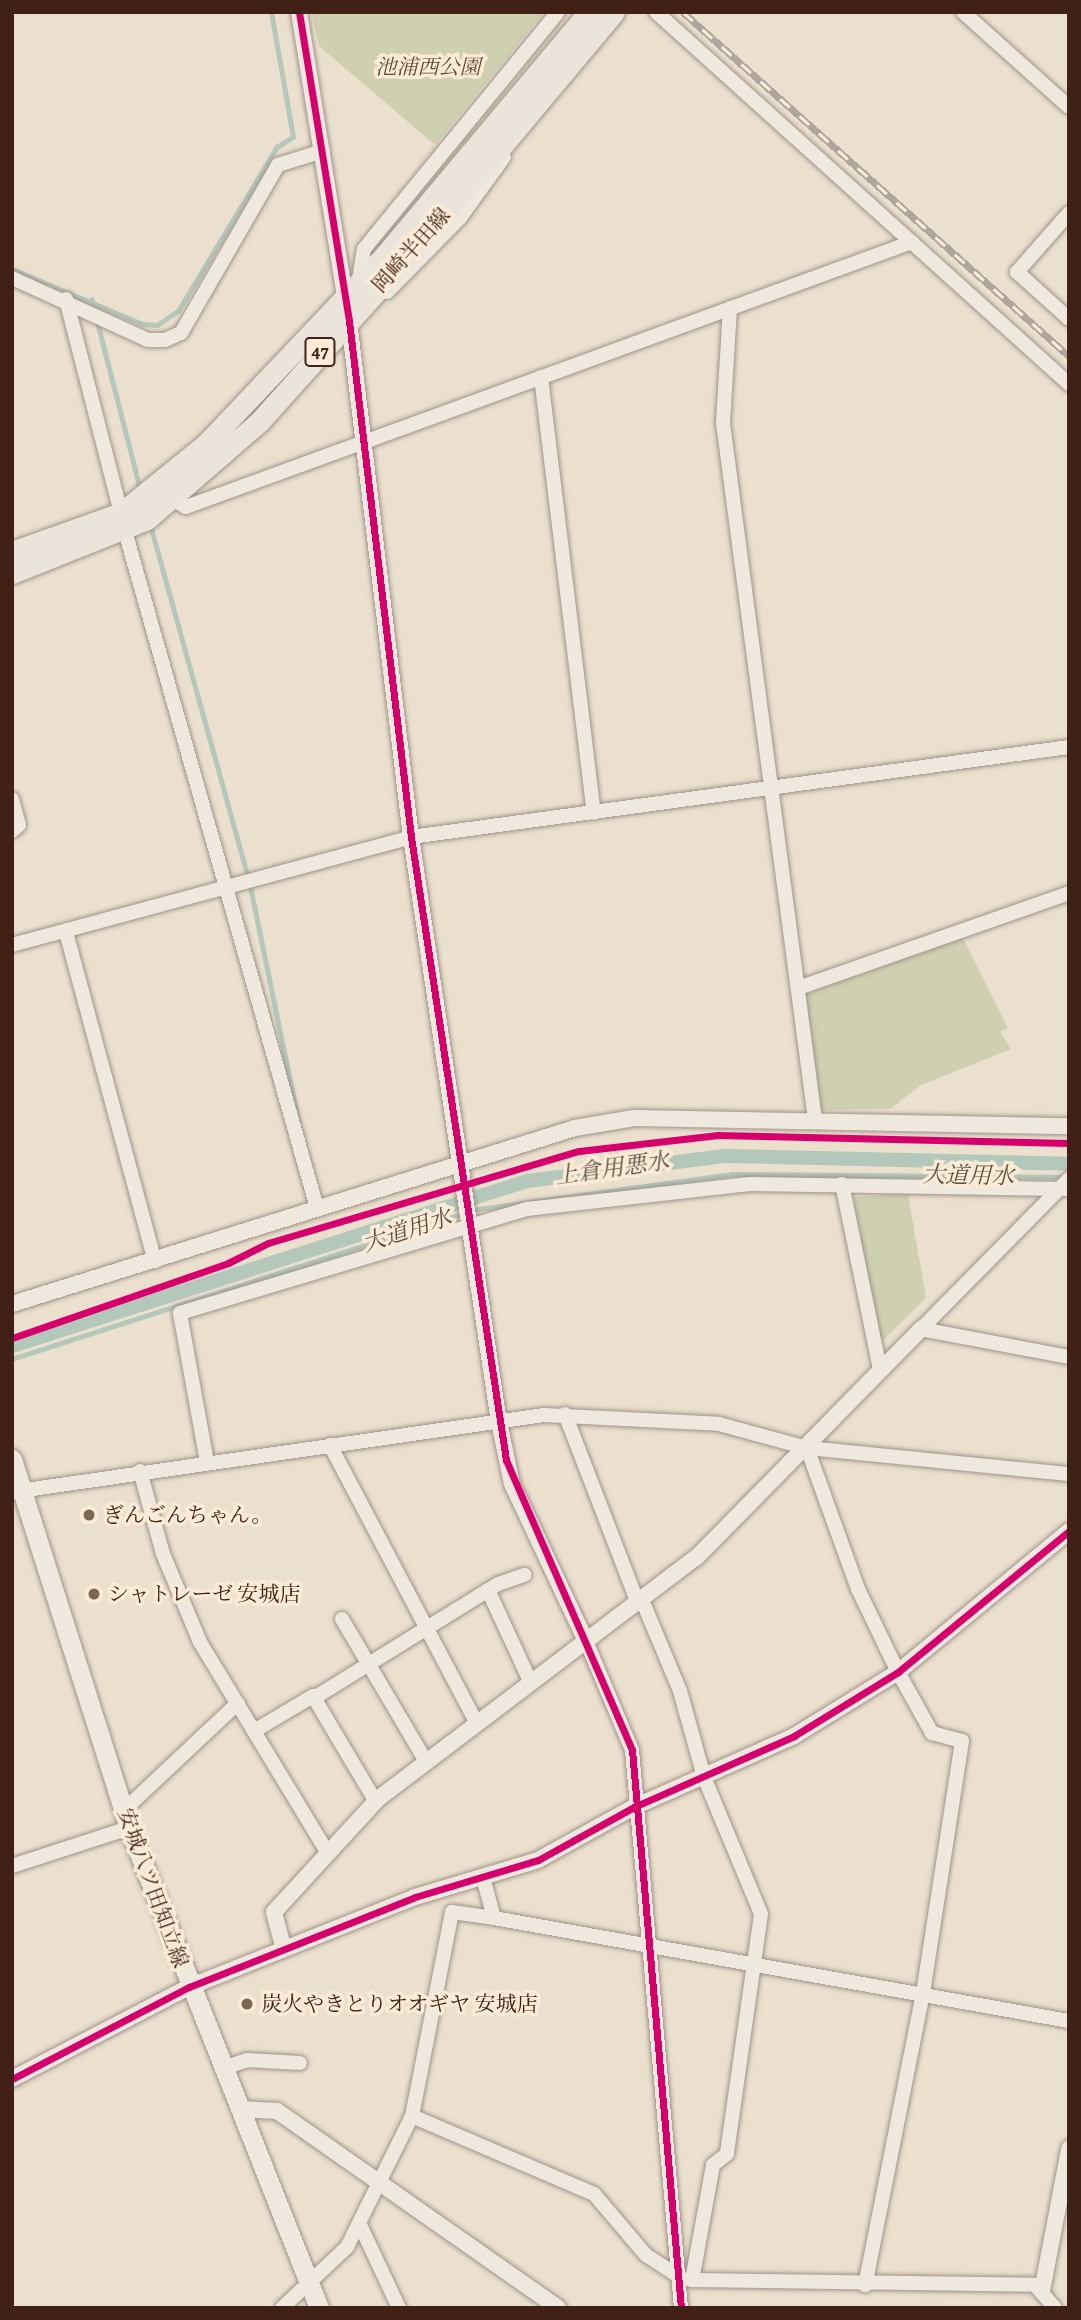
<!DOCTYPE html>
<meta charset="utf-8">
<style>
body{margin:0}
#map{position:relative;width:1081px;height:2320px;overflow:hidden;background:#ebdfce;font-family:Alegreya,"Noto Serif JP",serif}
div>[style]{position:absolute}
.green>*{inset:0;background:#ced0b0}
.stream>*{height:4.5px;margin:-2.25px;padding:0 2.25px;transform-origin:2.25px;border-radius:2.25px;background:#b4c7bb}
.canal>*{height:14px;margin:-7px;padding:0 7px;transform-origin:7px;border-radius:7px;background:#b4c7bb}
.roads{filter:drop-shadow(0 0 2px #9e9388) drop-shadow(0 0 2px #9e9388)}
.minor>*{height:14px;margin:-7px;padding:0 7px;transform-origin:7px;border-radius:7px;background:#eee8df}
.tertiary>*{height:16px;margin:-8px;padding:0 8px;transform-origin:8px;border-radius:8px;background:#eee8df}
.secondary>*{height:19px;margin:-9.5px;padding:0 9.5px;transform-origin:9.5px;border-radius:9.5px;background:#eee8df}
.primary>*{height:21px;margin:-10.5px;padding:0 10.5px;transform-origin:10.5px;border-radius:10.5px;background:#ebe4db}
.rail>*{height:7px;margin-top:-3.5px;transform-origin:0;background:repeating-linear-gradient(90deg,#faebd7 0 13px,#aea69e 0 26px);box-sizing:border-box;border-block:2px solid #aea69e}
.cycleway>*{height:7px;margin:-3.5px;padding:0 3.5px;transform-origin:3.5px;border-radius:3.5px;background:#d6006c}
.dots>*{width:19px;height:19px;translate:-50% -50%;box-sizing:border-box;border:4px solid #faebd7;border-radius:50%}
span{translate:-50% -50%;white-space:nowrap;text-align:center;line-height:1.15;-webkit-text-stroke:7px #faebd7;paint-order:stroke}
.shield-label span{padding:2px 5px;background:#faebd7;border:2px solid;border-radius:5px;-webkit-text-stroke-width:0}
.shield-label{font-size:19px;color:#412115;font-weight:700}
.park-label{font-size:21px;color:#5e4a36;font-style:italic}
.street-label{font-size:21px;color:#412115}
.poi-label{font-size:21px;color:#412115}
.left{translate:0 -50%;text-align:left}
.water-label{font-size:23px;color:#5d5044;font-style:italic}
.frame{position:absolute;inset:0;border:14px solid #412115;pointer-events:none}
</style>
<div id="map">
<div class="green">
<div style="clip-path:polygon(311px 12px,544px 12px,435px 145px,319px 46px)"></div>
<div style="clip-path:polygon(963px 938px,1008px 1028px,1000px 1032px,1011px 1049px,921px 1085px,890px 1109px,821px 1110px,806px 994px)"></div>
<div style="clip-path:polygon(908px 1194px,926px 1298px,877px 1346px,854px 1197px)"></div>
</div>
<div class="stream">
<div style="left:12px;top:269px;width:142px;rotate:22.8deg"></div>
<div style="left:143px;top:324px;width:14px;rotate:4deg"></div>
<div style="left:157px;top:325px;width:25px;rotate:-34deg"></div>
<div style="left:178px;top:311px;width:192px;rotate:-58.9deg"></div>
<div style="left:277px;top:147px;width:19px;rotate:-32deg"></div>
<div style="left:293px;top:137px;width:127px;rotate:-100deg"></div>
<div style="left:92px;top:299px;width:12px;rotate:76deg"></div>
<div style="left:97px;top:320px;width:172px;rotate:75.6deg"></div>
<div style="left:150px;top:523px;width:375px;rotate:74.5deg"></div>
<div style="left:250px;top:884px;width:243px;rotate:78.4deg"></div>
<div style="left:472px;top:1210px;width:262px;rotate:-7.9deg"></div>
<div style="left:732px;top:1174px;width:334px;rotate:0.5deg"></div>
<div style="left:12px;top:1359px;width:475px;rotate:-17.9deg"></div>
</div>
<div class="canal">
<div style="left:12px;top:1346px;width:541px;rotate:-17.76deg"></div>
<div style="left:527px;top:1181px;width:201px;rotate:-7.2deg"></div>
<div style="left:726px;top:1156px;width:343px;rotate:1.3deg"></div>
</div>
<div class="roads">
<div class="minor">
<div style="left:656px;top:12px;width:556px;rotate:42.01deg"></div>
<div style="left:963px;top:12px;width:142px;rotate:41.9deg"></div>
<div style="left:1069px;top:213px;width:79px;rotate:131.4deg"></div>
<div style="left:1017px;top:272px;width:70px;rotate:42.1deg"></div>
<div style="left:12px;top:278px;width:149px;rotate:24.5deg"></div>
<div style="left:148px;top:340px;width:17px"></div>
<div style="left:165px;top:340px;width:17px;rotate:-24deg"></div>
<div style="left:181px;top:333px;width:194px;rotate:-60deg"></div>
<div style="left:278px;top:165px;width:47px;rotate:-17.3deg"></div>
<div style="left:359px;top:280px;width:31px;rotate:-81deg"></div>
<div style="left:364px;top:249px;width:306px;rotate:-50.7deg"></div>
<div style="left:387px;top:292px;width:104px;rotate:-45.4deg"></div>
<div style="left:460px;top:218px;width:75px;rotate:-54.2deg"></div>
<div style="left:66px;top:299px;width:221px;rotate:75.6deg"></div>
<div style="left:730px;top:308px;width:115px;rotate:93.5deg"></div>
<div style="left:723px;top:423px;width:703px;rotate:82.48deg"></div>
<div style="left:541px;top:377px;width:439px;rotate:83.1deg"></div>
<div style="left:173px;top:499px;width:15px;rotate:32deg"></div>
<div style="left:186px;top:507px;width:773px;rotate:-20.05deg"></div>
<div style="left:125px;top:531px;width:704px;rotate:74.17deg"></div>
<div style="left:12px;top:799px;width:27px;rotate:75deg"></div>
<div style="left:19px;top:825px;width:9px;rotate:139deg"></div>
<div style="left:66px;top:932px;width:341px;rotate:74.9deg"></div>
<div style="left:12px;top:945px;width:413px;rotate:-15.1deg"></div>
<div style="left:411px;top:837px;width:664px;rotate:-7.79deg"></div>
<div style="left:798px;top:988px;width:287px;rotate:-19.3deg"></div>
<div style="left:842px;top:1184px;width:189px;rotate:78.4deg"></div>
<div style="left:921px;top:1329px;width:211px;rotate:-45.4deg"></div>
<div style="left:921px;top:1329px;width:151px;rotate:10.7deg"></div>
<div style="left:565px;top:1414px;width:203px;rotate:68.9deg"></div>
<div style="left:330px;top:1445px;width:311px;rotate:62.2deg"></div>
<div style="left:807px;top:1448px;width:150px;rotate:70.1deg"></div>
<div style="left:858px;top:1589px;width:92px;rotate:64.3deg"></div>
<div style="left:898px;top:1672px;width:70px;rotate:60.9deg"></div>
<div style="left:932px;top:1733px;width:31px;rotate:15deg"></div>
<div style="left:962px;top:1741px;width:255px;rotate:98.8deg"></div>
<div style="left:923px;top:1993px;width:298px;rotate:101.2deg"></div>
<div style="left:207px;top:1462px;width:151px;rotate:-100.3deg"></div>
<div style="left:180px;top:1313px;width:362px;rotate:-16.7deg"></div>
<div style="left:527px;top:1209px;width:224px;rotate:-6.4deg"></div>
<div style="left:750px;top:1184px;width:319px;rotate:0.9deg"></div>
<div style="left:140px;top:1471px;width:86px;rotate:74.5deg"></div>
<div style="left:163px;top:1554px;width:95px;rotate:67.2deg"></div>
<div style="left:200px;top:1642px;width:243px;rotate:58.8deg"></div>
<div style="left:12px;top:1492px;width:538px;rotate:-8.24deg"></div>
<div style="left:544px;top:1415px;width:175px;rotate:2.9deg"></div>
<div style="left:719px;top:1424px;width:91px;rotate:15.3deg"></div>
<div style="left:807px;top:1448px;width:263px;rotate:5.7deg"></div>
<div style="left:488px;top:1590px;width:100px;rotate:65.2deg"></div>
<div style="left:642px;top:1600px;width:99px;rotate:67.3deg"></div>
<div style="left:680px;top:1691px;width:89px;rotate:74.4deg"></div>
<div style="left:704px;top:1777px;width:148px;rotate:67.4deg"></div>
<div style="left:761px;top:1914px;width:242px;rotate:98.1deg"></div>
<div style="left:727px;top:2154px;width:18px;rotate:142deg"></div>
<div style="left:713px;top:2165px;width:117px;rotate:100.3deg"></div>
<div style="left:692px;top:2280px;width:343px;rotate:0.8deg"></div>
<div style="left:1035px;top:2285px;width:30px;rotate:49deg"></div>
<div style="left:342px;top:1619px;width:164px;rotate:59.5deg"></div>
<div style="left:586px;top:1641px;width:118px;rotate:67.1deg"></div>
<div style="left:632px;top:1750px;width:560px;rotate:84.98deg"></div>
<div style="left:314px;top:1698px;width:216px;rotate:-31.8deg"></div>
<div style="left:498px;top:1584px;width:28px;rotate:-19deg"></div>
<div style="left:254px;top:1731px;width:69px;rotate:-30.7deg"></div>
<div style="left:313px;top:1696px;width:123px;rotate:59.3deg"></div>
<div style="left:124px;top:1810px;width:156px;rotate:-43.2deg"></div>
<div style="left:12px;top:1866px;width:123px;rotate:-18deg"></div>
<div style="left:483px;top:1877px;width:42px;rotate:75deg"></div>
<div style="left:494px;top:1918px;width:584px;rotate:10.16deg"></div>
<div style="left:223px;top:2068px;width:25px;rotate:-18deg"></div>
<div style="left:247px;top:2060px;width:53px;rotate:3.2deg"></div>
<div style="left:412px;top:2116px;width:198px;rotate:23.2deg"></div>
<div style="left:594px;top:2194px;width:80px;rotate:49.6deg"></div>
<div style="left:646px;top:2255px;width:45px;rotate:33.3deg"></div>
<div style="left:360px;top:2225px;width:92px;rotate:64.8deg"></div>
<div style="left:282px;top:2308px;width:89px;rotate:-43.2deg"></div>
<div style="left:347px;top:2247px;width:146px;rotate:-63.6deg"></div>
<div style="left:412px;top:2116px;width:208px;rotate:-78.9deg"></div>
<div style="left:452px;top:1912px;width:42px;rotate:8.1deg"></div>
</div>
<div class="tertiary">
<div style="left:299px;top:12px;width:313px;rotate:80.8deg"></div>
<div style="left:349px;top:321px;width:520px;rotate:83.15deg"></div>
<div style="left:411px;top:837px;width:592px;rotate:81.45deg"></div>
<div style="left:499px;top:1422px;width:63px;rotate:78.2deg"></div>
<div style="left:512px;top:1484px;width:174px;rotate:64.8deg"></div>
<div style="left:12px;top:1304px;width:590px;rotate:-17.36deg"></div>
<div style="left:575px;top:1128px;width:60px;rotate:-9.6deg"></div>
<div style="left:634px;top:1118px;width:435px;rotate:1.1deg"></div>
<div style="left:283px;top:1946px;width:35px;rotate:-105deg"></div>
<div style="left:274px;top:1912px;width:155px;rotate:-47.4deg"></div>
<div style="left:379px;top:1798px;width:399px;rotate:-37.2deg"></div>
<div style="left:697px;top:1557px;width:320px;rotate:-45.5deg"></div>
<div style="left:12px;top:2079px;width:199px;rotate:-27.5deg"></div>
<div style="left:189px;top:1987px;width:243px;rotate:-21.7deg"></div>
<div style="left:415px;top:1897px;width:128px;rotate:-16.7deg"></div>
<div style="left:538px;top:1860px;width:110px;rotate:-28.9deg"></div>
<div style="left:634px;top:1807px;width:175px;rotate:-23.9deg"></div>
<div style="left:794px;top:1736px;width:122px;rotate:-31.6deg"></div>
<div style="left:898px;top:1672px;width:222px;rotate:-39.5deg"></div>
<div style="left:239px;top:2109px;width:38px;rotate:3deg"></div>
<div style="left:277px;top:2111px;width:343px;rotate:35deg"></div>
<div style="left:1042px;top:2291px;width:145px;rotate:-79.2deg"></div>
</div>
<div class="secondary">
<div style="left:12px;top:1459px;width:387px;rotate:72.4deg"></div>
<div style="left:129px;top:1828px;width:516px;rotate:68.4deg"></div>
</div>
<div class="primary">
<div style="left:12px;top:552px;width:116px;rotate:-19.7deg"></div>
<div style="left:121px;top:513px;width:108px;rotate:-39deg"></div>
<div style="left:205px;top:445px;width:262px;rotate:-46.5deg"></div>
<div style="left:385px;top:255px;width:317px;rotate:-50deg"></div>
<div style="left:12px;top:573px;width:145px;rotate:-21.8deg"></div>
<div style="left:147px;top:519px;width:150px;rotate:-40.9deg"></div>
<div style="left:260px;top:421px;width:262px;rotate:-48.1deg"></div>
<div style="left:435px;top:226px;width:279px;rotate:-50.1deg"></div>
</div>
</div>
<div class="rail">
<div style="left:683px;top:12px;width:517px;rotate:41.71deg"></div>
</div>
<div class="cycleway">
<div style="left:299px;top:12px;width:313px;rotate:80.8deg"></div>
<div style="left:349px;top:321px;width:520px;rotate:83.15deg"></div>
<div style="left:411px;top:837px;width:630px;rotate:81.33deg"></div>
<div style="left:506px;top:1460px;width:316px;rotate:66.5deg"></div>
<div style="left:632px;top:1750px;width:560px;rotate:84.98deg"></div>
<div style="left:12px;top:1338px;width:229px;rotate:-19.1deg"></div>
<div style="left:228px;top:1263px;width:45px;rotate:-26.6deg"></div>
<div style="left:268px;top:1243px;width:324px;rotate:-16.5deg"></div>
<div style="left:579px;top:1151px;width:140px;rotate:-6.6deg"></div>
<div style="left:718px;top:1135px;width:351px;rotate:1.3deg"></div>
<div style="left:12px;top:2079px;width:199px;rotate:-27.5deg"></div>
<div style="left:189px;top:1987px;width:243px;rotate:-21.7deg"></div>
<div style="left:415px;top:1897px;width:128px;rotate:-16.7deg"></div>
<div style="left:538px;top:1860px;width:110px;rotate:-28.9deg"></div>
<div style="left:634px;top:1807px;width:175px;rotate:-23.9deg"></div>
<div style="left:794px;top:1736px;width:122px;rotate:-31.6deg"></div>
<div style="left:898px;top:1672px;width:222px;rotate:-39.5deg"></div>
</div>
<div class="dots">
<div style="left:89px;top:1515px;background:#7c6456"></div>
<div style="left:94px;top:1594px;background:#7c6456"></div>
<div style="left:247px;top:2004px;background:#7c6456"></div>
</div>
<div class="shield-label">
<span style="left:320px;top:352px">47</span>
</div>
<div class="park-label">
<span style="left:428px;top:67px">池浦西公園</span>
</div>
<div class="street-label">
<span style="left:411px;top:250px;rotate:-48deg">岡崎半田線</span>
<span style="left:153px;top:1888px;rotate:70deg">安城八ツ田知立線</span>
</div>
<div class="poi-label">
<span class="left" style="left:103px;top:1515px">ぎんごんちゃん。</span>
<span class="left" style="left:108px;top:1594px">シャトレーゼ 安城店</span>
<span class="left" style="left:261px;top:2004px">炭火やきとりオオギヤ 安城店</span>
</div>
<div class="water-label">
<span style="left:612px;top:1169px;rotate:-8deg">上倉用悪水</span>
<span style="left:968px;top:1176px;rotate:1deg">大道用水</span>
<span style="left:407px;top:1231px;rotate:-18deg">大道用水</span>
</div>
<div class="frame"></div>
</div>
